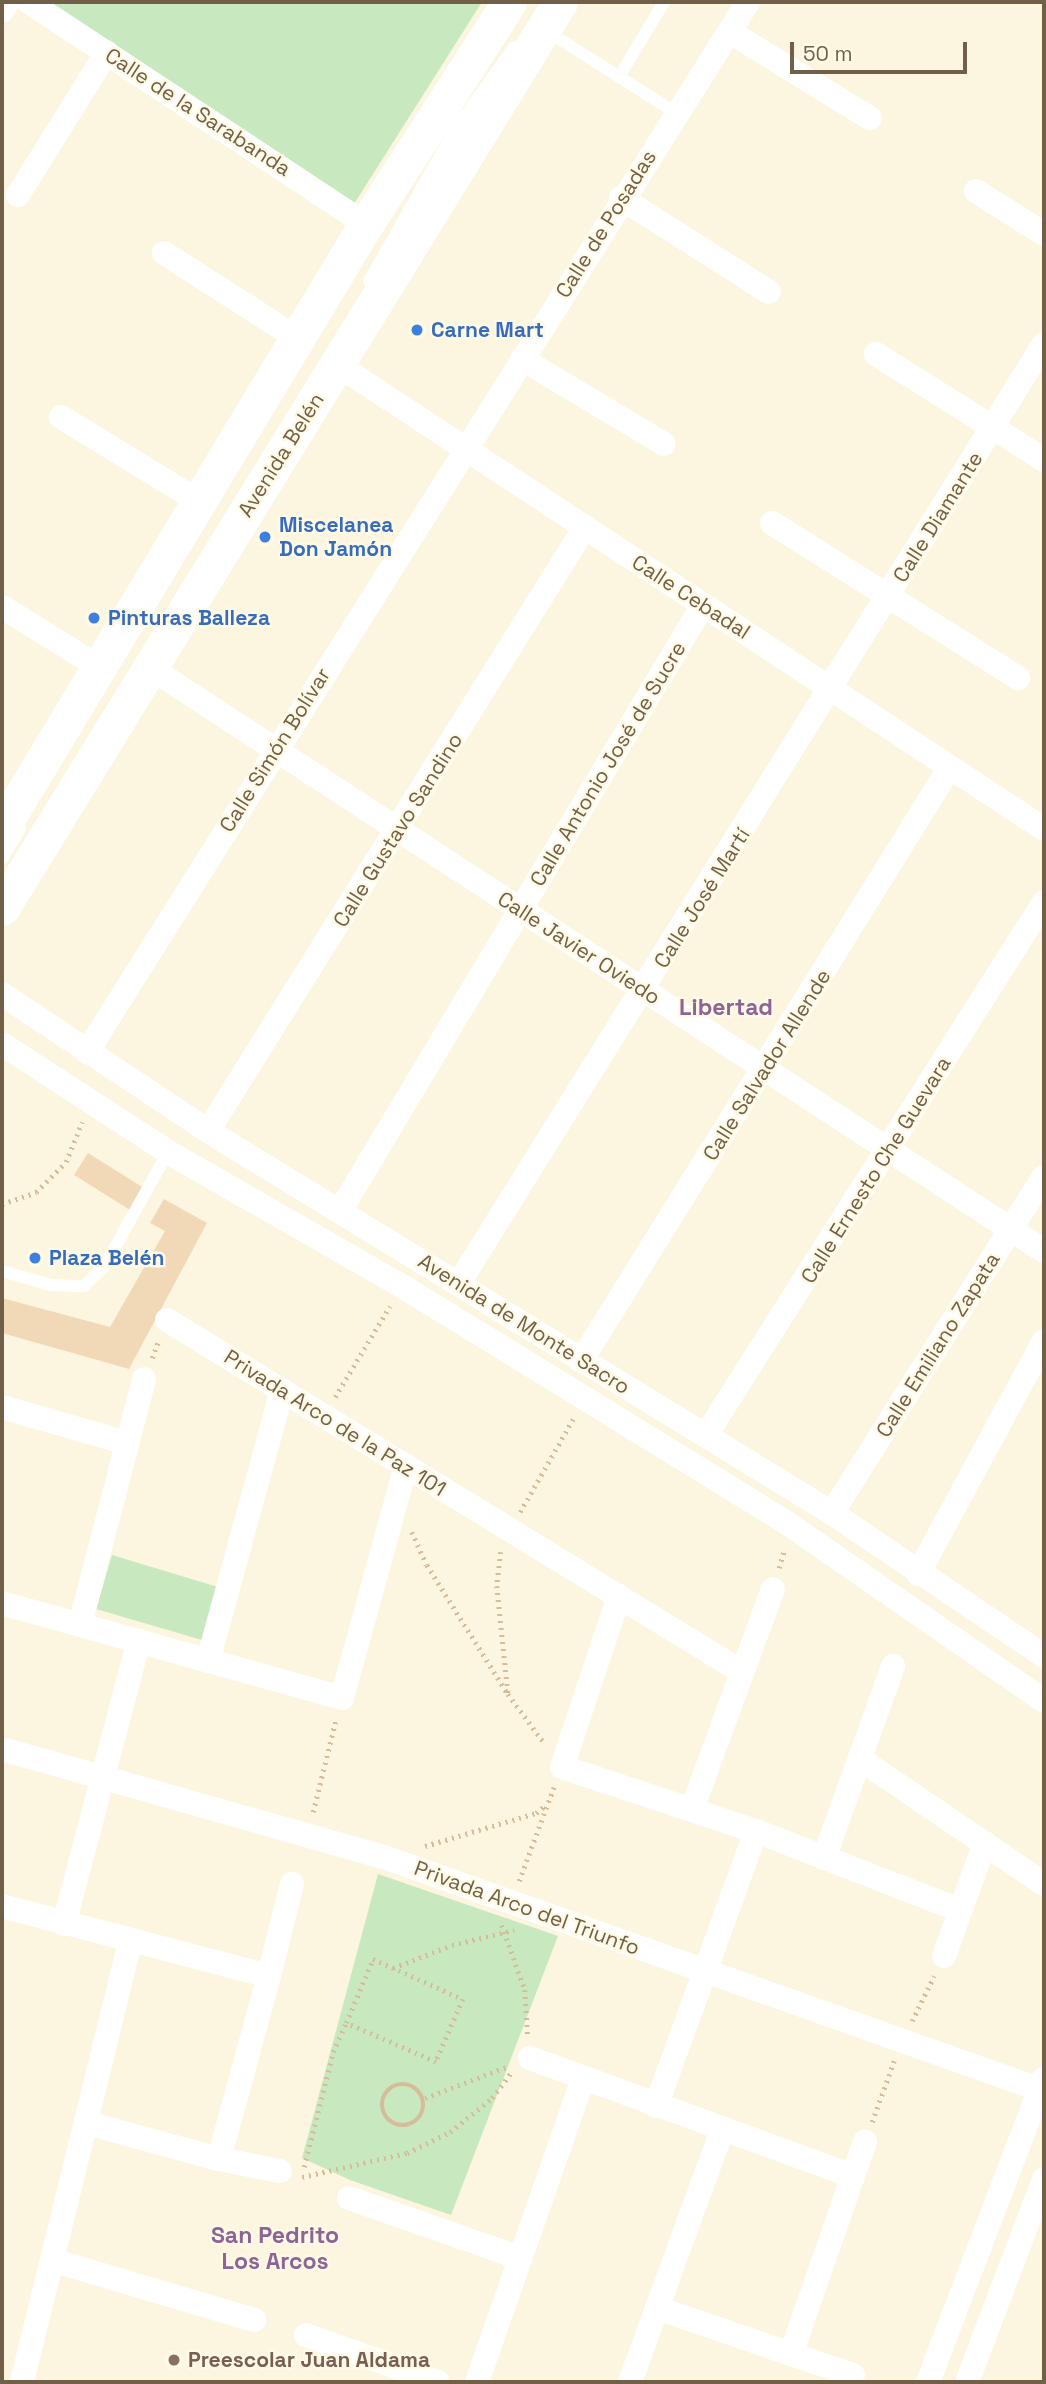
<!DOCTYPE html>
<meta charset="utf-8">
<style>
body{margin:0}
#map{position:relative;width:1046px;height:2384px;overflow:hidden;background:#fcf6e0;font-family:"Space Grotesk",sans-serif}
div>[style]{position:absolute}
.green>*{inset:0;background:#c8e9bf}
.building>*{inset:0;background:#f1d9b8}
.path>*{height:4.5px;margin-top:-2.25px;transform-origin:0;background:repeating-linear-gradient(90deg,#d5bd9c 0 2px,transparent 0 7px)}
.path>.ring{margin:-2.25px;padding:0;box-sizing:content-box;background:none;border:4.5px solid #d5bd9c;border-radius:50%}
.service>*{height:12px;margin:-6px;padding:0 6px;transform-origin:6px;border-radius:6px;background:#fff}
.minor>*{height:24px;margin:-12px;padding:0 12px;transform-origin:12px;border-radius:12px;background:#fff}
.secondary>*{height:35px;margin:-17.5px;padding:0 17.5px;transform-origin:17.5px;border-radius:17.5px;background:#fff}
.dots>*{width:19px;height:19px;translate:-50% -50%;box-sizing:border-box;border:4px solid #fffae6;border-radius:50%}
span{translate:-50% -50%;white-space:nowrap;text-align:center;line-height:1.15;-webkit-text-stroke:5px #fffae6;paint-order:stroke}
.street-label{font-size:21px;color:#725f48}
.shop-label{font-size:21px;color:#366cbe;font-weight:700}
.left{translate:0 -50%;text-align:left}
.education-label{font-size:21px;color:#785e54;font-weight:700}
.neighbourhood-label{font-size:23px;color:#8e6395;font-weight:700}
.frame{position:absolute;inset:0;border:4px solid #725f48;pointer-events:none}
.scale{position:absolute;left:790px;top:42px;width:177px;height:32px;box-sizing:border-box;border:4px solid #725f48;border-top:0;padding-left:9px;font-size:21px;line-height:24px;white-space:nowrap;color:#725f48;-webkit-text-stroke:5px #fffae6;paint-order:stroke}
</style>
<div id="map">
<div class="green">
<div style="clip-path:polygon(36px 2px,482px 2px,354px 204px)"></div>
<div style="clip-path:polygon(112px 1555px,218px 1587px,202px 1640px,96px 1609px)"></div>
<div style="clip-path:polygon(378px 1874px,558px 1936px,451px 2215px,350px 2180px,302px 2158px)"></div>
</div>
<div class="building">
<div style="clip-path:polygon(88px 1153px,144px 1188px,130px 1210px,74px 1175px)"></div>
<div style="clip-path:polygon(164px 1199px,207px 1223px,129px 1369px,2px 1333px,2px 1298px,110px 1327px,165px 1231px,150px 1223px)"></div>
</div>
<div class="path">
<div style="left:2px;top:1204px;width:36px;rotate:-19deg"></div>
<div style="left:36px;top:1192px;width:42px;rotate:-45deg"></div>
<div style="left:66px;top:1162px;width:43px;rotate:-68.2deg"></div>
<div style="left:152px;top:1358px;width:19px;rotate:-69deg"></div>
<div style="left:335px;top:1397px;width:106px;rotate:-58.9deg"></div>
<div style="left:520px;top:1512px;width:107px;rotate:-60.3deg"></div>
<div style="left:412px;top:1532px;width:36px;rotate:66deg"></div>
<div style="left:427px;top:1565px;width:152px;rotate:57.9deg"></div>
<div style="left:508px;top:1694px;width:62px;rotate:53.5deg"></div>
<div style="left:501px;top:1552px;width:34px;rotate:97deg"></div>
<div style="left:497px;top:1586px;width:108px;rotate:84.1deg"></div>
<div style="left:779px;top:1568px;width:19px;rotate:-74deg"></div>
<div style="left:313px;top:1812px;width:96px;rotate:-76.1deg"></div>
<div style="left:425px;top:1846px;width:116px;rotate:-16.6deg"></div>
<div style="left:536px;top:1813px;width:13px;rotate:-39deg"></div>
<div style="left:519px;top:1881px;width:100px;rotate:-69.6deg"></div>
<div style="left:502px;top:1925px;width:69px;rotate:70.5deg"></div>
<div style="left:525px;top:1990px;width:48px;rotate:86.4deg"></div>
<div style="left:393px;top:1968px;width:63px;rotate:-21.3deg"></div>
<div style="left:452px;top:1945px;width:64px;rotate:-13.6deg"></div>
<div style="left:912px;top:2021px;width:50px;rotate:-63.9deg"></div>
<div class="ring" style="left:382px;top:2084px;width:37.5px;height:37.5px"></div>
<div style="left:425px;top:2098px;width:90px;rotate:-20.9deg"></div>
<div style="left:872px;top:2122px;width:65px;rotate:-70.2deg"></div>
<div style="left:304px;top:2167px;width:119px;rotate:-75.8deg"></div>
<div style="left:333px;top:2052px;width:32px;rotate:-66deg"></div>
<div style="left:346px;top:2023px;width:69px;rotate:-67.1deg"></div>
<div style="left:373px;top:1959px;width:98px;rotate:24deg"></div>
<div style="left:463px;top:1999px;width:69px;rotate:113.2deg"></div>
<div style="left:436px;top:2062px;width:98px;rotate:-156.6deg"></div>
<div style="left:302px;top:2177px;width:108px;rotate:-12.9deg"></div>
<div style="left:407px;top:2153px;width:48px;rotate:-26deg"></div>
<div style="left:450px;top:2132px;width:54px;rotate:-39deg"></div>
<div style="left:492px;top:2098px;width:34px;rotate:-53deg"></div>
</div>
<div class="service">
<div style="left:547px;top:31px;width:153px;rotate:32.4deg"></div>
<div style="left:619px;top:77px;width:87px;rotate:-59deg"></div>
<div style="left:369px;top:281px;width:170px;rotate:-60.4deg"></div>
<div style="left:453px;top:133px;width:105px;rotate:-54.7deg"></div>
<div style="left:2px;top:859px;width:35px;rotate:-59deg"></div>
<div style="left:2px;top:1271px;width:51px;rotate:15.9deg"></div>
<div style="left:51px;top:1285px;width:33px;rotate:2deg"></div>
<div style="left:84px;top:1286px;width:28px;rotate:-44deg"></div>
<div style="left:104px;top:1267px;width:132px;rotate:-60.9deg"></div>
</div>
<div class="minor">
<div style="left:29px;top:2px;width:404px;rotate:33.4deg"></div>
<div style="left:2px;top:11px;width:10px;rotate:-61deg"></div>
<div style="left:730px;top:32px;width:164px;rotate:31.6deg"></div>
<div style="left:976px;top:191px;width:80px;rotate:32.3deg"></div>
<div style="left:18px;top:195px;width:168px;rotate:-58.1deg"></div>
<div style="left:621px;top:198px;width:175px;rotate:32.4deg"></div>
<div style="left:164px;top:253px;width:161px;rotate:32.6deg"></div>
<div style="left:876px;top:354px;width:199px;rotate:32.2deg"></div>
<div style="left:522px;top:359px;width:165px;rotate:30.9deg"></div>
<div style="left:338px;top:365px;width:845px;rotate:33.31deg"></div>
<div style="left:61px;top:417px;width:163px;rotate:31.4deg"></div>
<div style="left:772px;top:523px;width:291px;rotate:32.2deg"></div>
<div style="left:2px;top:607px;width:114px;rotate:31.7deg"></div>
<div style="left:149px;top:667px;width:1069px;rotate:33.13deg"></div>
<div style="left:2px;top:994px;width:247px;rotate:33.6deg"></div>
<div style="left:208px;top:1131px;width:732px;rotate:31.47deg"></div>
<div style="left:832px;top:1513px;width:256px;rotate:34deg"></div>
<div style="left:2px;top:1044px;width:198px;rotate:33deg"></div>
<div style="left:168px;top:1152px;width:270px;rotate:29.8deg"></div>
<div style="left:402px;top:1286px;width:456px;rotate:31.6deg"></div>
<div style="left:790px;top:1525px;width:309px;rotate:34.7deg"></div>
<div style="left:87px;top:1052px;width:1241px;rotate:-57.81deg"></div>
<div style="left:208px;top:1131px;width:712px;rotate:-58.03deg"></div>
<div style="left:340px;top:1211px;width:706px;rotate:-59.08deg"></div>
<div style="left:459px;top:1283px;width:1106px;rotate:-58.08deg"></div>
<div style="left:167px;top:1320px;width:674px;rotate:31.47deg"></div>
<div style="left:581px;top:1361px;width:699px;rotate:-58.15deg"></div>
<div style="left:2px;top:1407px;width:130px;rotate:16.1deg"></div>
<div style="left:706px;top:1435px;width:631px;rotate:-57.62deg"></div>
<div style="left:832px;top:1513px;width:397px;rotate:-57.8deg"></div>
<div style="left:918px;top:1574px;width:265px;rotate:-61.6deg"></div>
<div style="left:619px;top:1596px;width:180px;rotate:108.4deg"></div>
<div style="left:562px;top:1767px;width:204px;rotate:18.3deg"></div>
<div style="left:756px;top:1831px;width:219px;rotate:21.2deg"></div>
<div style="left:2px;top:1603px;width:353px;rotate:15.6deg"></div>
<div style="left:342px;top:1698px;width:241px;rotate:-74.6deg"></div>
<div style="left:80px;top:1625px;width:254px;rotate:-75.4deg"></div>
<div style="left:208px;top:1661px;width:281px;rotate:-74.7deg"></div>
<div style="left:2px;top:1749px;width:397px;rotate:15.8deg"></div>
<div style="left:384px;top:1857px;width:700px;rotate:19.52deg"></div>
<div style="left:860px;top:1759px;width:222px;rotate:34.2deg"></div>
<div style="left:692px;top:1809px;width:234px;rotate:-69.8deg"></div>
<div style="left:824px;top:1858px;width:204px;rotate:-70.2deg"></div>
<div style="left:2px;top:1906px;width:276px;rotate:14.7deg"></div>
<div style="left:269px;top:1976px;width:190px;rotate:105.3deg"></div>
<div style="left:64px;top:1924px;width:293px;rotate:-75.2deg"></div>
<div style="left:944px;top:1956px;width:120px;rotate:-70.1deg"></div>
<div style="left:269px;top:1976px;width:95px;rotate:-76deg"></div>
<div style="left:530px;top:2058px;width:344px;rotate:20.1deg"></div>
<div style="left:656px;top:2106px;width:293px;rotate:-70deg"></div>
<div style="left:87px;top:2123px;width:137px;rotate:15.3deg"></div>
<div style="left:219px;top:2159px;width:62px;rotate:11.1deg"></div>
<div style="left:349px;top:2198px;width:181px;rotate:19.3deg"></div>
<div style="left:55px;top:2261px;width:208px;rotate:16.5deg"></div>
<div style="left:657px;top:2308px;width:207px;rotate:18.9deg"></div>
<div style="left:306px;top:2335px;width:140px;rotate:19.6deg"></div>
<div style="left:791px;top:2354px;width:225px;rotate:-70.8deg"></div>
<div style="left:22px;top:2382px;width:454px;rotate:-76.2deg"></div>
<div style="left:477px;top:2382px;width:321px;rotate:-70.7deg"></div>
<div style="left:630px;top:2382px;width:268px;rotate:-69.9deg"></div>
<div style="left:928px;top:2382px;width:324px;rotate:-69.1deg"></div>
<div style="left:967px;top:2382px;width:217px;rotate:-69.2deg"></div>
</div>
<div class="secondary">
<div style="left:2px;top:828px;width:705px;rotate:-58.92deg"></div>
<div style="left:366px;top:224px;width:264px;rotate:-57.2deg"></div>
<div style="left:2px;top:908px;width:1064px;rotate:-58.37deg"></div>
</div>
<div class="dots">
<div style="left:417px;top:330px;background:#3f7fe0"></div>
<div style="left:265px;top:537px;background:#3f7fe0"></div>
<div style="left:94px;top:618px;background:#3f7fe0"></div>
<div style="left:35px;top:1258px;background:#3f7fe0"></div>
<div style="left:174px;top:2360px;background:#8d6e63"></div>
</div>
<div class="street-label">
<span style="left:198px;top:112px;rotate:33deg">Calle de la Sarabanda</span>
<span style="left:606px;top:224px;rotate:-58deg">Calle de Posadas</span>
<span style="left:281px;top:455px;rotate:-58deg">Avenida Belén</span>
<span style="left:938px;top:517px;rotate:-58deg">Calle Diamante</span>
<span style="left:691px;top:597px;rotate:33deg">Calle Cebadal</span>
<span style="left:275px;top:750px;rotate:-58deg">Calle Simón Bolívar</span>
<span style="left:608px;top:764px;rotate:-59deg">Calle Antonio José de Sucre</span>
<span style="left:398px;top:830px;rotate:-58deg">Calle Gustavo Sandino</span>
<span style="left:702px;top:898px;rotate:-58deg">Calle José Martí</span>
<span style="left:579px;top:948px;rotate:33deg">Calle Javier Oviedo</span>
<span style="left:767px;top:1065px;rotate:-58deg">Calle Salvador Allende</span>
<span style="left:876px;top:1170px;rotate:-58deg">Calle Ernesto Che Guevara</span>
<span style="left:524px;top:1324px;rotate:32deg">Avenida de Monte Sacro</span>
<span style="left:938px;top:1345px;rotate:-58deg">Calle Emiliano Zapata</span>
<span style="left:335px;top:1423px;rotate:32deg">Privada Arco de la Paz 101</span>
<span style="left:527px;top:1908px;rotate:20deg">Privada Arco del Triunfo</span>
</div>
<div class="shop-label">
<span class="left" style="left:431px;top:330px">Carne Mart</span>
<span class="left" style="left:279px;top:537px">Miscelanea<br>Don Jamón</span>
<span class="left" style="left:108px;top:618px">Pinturas Balleza</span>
<span class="left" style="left:49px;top:1258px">Plaza Belén</span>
</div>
<div class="education-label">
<span class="left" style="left:188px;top:2360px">Preescolar Juan Aldama</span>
</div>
<div class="neighbourhood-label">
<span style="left:726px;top:1007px">Libertad</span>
<span style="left:275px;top:2248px">San Pedrito<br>Los Arcos</span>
</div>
<div class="frame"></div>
<div class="scale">50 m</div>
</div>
